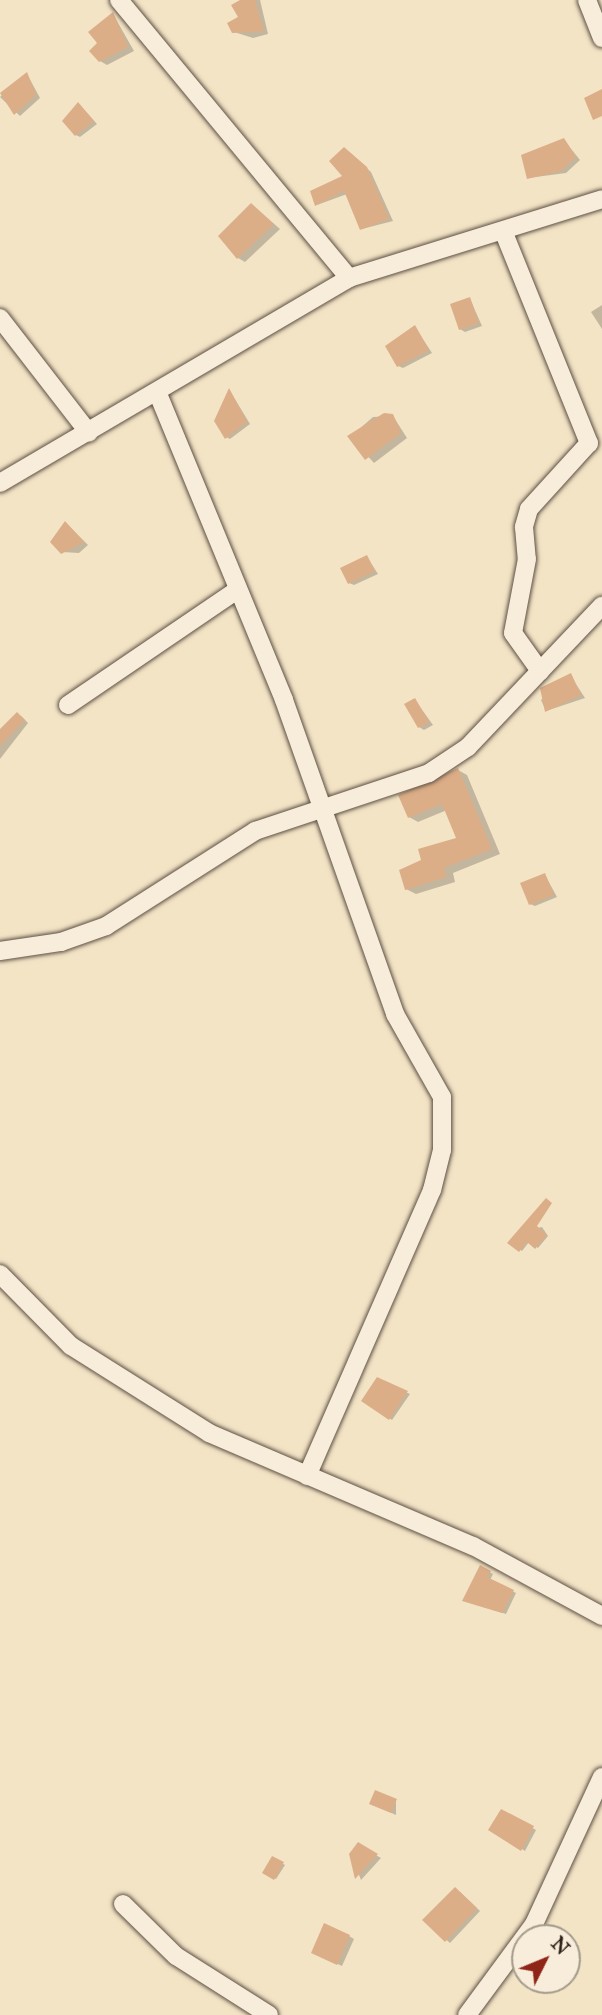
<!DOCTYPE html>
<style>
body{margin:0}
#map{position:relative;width:602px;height:2015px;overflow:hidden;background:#f3e4c6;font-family:"IM FELL Great Primer",serif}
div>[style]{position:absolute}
.shadow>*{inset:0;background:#0003}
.building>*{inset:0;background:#dcae88}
.roads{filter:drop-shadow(0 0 2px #5d5043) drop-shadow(0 0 2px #5d5043)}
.street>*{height:18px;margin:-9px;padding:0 9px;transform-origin:9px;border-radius:9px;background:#f7edda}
span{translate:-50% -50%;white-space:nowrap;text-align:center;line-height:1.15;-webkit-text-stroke:5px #f7edda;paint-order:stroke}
.north{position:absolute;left:511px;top:1924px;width:70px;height:70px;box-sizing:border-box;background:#f7edda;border:2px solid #a59b8c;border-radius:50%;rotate:47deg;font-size:19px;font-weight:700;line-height:28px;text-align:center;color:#2b1f17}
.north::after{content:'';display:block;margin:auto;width:24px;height:32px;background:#8f2418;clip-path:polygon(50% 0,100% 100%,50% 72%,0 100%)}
</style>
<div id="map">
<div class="shadow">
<div style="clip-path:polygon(243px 0,260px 0,268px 34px,253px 38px,234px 32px)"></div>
<div style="clip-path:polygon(113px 14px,134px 51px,107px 65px,100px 61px,100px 44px)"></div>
<div style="clip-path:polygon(27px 74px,40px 98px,20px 116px,0 97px)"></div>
<div style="clip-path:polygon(79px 104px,97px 124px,80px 137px,76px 135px)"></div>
<div style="clip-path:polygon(564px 140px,580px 160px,566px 173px,528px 178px)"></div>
<div style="clip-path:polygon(349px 152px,371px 172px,393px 221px,362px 229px,347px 194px,317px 205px,345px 176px)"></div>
<div style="clip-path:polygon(252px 205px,280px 229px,245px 262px,238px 258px)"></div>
<div style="clip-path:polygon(470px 299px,482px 326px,465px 332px,460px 329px)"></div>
<div style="clip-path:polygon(602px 305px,602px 329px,591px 312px)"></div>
<div style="clip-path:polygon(415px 327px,432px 353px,403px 368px,398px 366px)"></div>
<div style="clip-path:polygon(230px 391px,250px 424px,230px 439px,226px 437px)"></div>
<div style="clip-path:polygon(393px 416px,407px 438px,374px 463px,350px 437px,373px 417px)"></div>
<div style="clip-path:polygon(66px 523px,88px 545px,79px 553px,62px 552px)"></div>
<div style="clip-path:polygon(367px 557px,378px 574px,354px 585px,349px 583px)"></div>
<div style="clip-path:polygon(570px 675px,585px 698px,546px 711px,541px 700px)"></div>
<div style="clip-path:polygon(415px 700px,433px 725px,424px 730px,419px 727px)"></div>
<div style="clip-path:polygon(21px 716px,28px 723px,0 759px,0 731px)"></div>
<div style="clip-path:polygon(458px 770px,467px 775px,500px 854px,453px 873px,455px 882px,416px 894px,406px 889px,459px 839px,447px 810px,418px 822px,409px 817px)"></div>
<div style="clip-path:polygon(545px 875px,557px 897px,535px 906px,530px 904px)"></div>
<div style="clip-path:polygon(542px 1227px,548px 1236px,538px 1248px,529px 1242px,522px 1251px,511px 1243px,516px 1233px)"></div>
<div style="clip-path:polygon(378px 1380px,410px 1394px,392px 1420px,364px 1400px)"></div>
<div style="clip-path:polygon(481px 1567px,493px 1574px,490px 1580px,516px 1593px,506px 1614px,467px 1602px)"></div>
<div style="clip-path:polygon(396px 1801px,396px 1815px,376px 1806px)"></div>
<div style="clip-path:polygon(502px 1811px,536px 1830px,525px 1851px,490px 1829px)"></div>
<div style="clip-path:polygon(358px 1845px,381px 1858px,361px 1880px,351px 1854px)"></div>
<div style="clip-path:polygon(273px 1858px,285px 1865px,276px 1879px,265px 1873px)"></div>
<div style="clip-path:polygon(460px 1892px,480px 1911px,450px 1943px,424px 1920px)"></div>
<div style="clip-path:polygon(349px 1936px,354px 1939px,342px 1966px,318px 1955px)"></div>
</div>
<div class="building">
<div style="clip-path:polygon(240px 0,255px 0,264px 31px,232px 33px,227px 23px,238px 17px,231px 5px)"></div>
<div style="clip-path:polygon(113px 12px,128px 47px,99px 62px,89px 51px,97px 43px,88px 32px)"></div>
<div style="clip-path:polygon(27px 72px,36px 95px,14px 115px,0 93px)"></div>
<div style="clip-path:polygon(602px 89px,602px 116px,593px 120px,584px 98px)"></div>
<div style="clip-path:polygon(78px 102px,94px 121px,75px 136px,62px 121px)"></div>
<div style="clip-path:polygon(564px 138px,576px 157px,561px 171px,527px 179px,521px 155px)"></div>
<div style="clip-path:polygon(344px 147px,367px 167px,389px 219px,360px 230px,344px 191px,315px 206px,310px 191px,342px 176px,329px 161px)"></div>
<div style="clip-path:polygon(251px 203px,274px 224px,237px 259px,218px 236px)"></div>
<div style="clip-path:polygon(470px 297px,479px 323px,459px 330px,450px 304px)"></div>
<div style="clip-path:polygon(415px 325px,429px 350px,397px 367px,385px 346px)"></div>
<div style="clip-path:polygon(229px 388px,247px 422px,225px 439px,214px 421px)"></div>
<div style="clip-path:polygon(384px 413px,393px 414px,401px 433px,365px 460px,347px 436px)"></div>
<div style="clip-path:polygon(65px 521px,84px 542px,61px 554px,50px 542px)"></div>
<div style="clip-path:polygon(367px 555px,375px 571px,348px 584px,340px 568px)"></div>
<div style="clip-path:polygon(571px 673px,581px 695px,545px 712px,540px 688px)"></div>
<div style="clip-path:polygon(415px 698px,429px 722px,418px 728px,404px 704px)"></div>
<div style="clip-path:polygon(17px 712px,25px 720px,0 746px,0 729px)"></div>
<div style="clip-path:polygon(458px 768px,492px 849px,444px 868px,447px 877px,405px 890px,399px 870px,421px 860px,418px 849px,456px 838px,442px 804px,408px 818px,398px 795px)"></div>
<div style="clip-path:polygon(545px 873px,554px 895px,529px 905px,520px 883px)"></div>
<div style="clip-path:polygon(546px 1198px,552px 1203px,537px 1226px,547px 1235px,535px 1249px,527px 1242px,519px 1252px,507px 1243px)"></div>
<div style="clip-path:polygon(377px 1377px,408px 1391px,389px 1420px,361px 1401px)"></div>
<div style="clip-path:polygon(480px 1565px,491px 1571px,487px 1577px,514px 1590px,502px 1613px,462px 1601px)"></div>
<div style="clip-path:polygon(375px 1790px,397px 1799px,391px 1813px,369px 1804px)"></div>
<div style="clip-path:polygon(501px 1809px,534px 1826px,521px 1851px,488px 1830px)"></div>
<div style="clip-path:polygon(358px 1842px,378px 1854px,355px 1879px,349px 1854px)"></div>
<div style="clip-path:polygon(272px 1856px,284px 1862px,274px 1880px,262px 1873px)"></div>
<div style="clip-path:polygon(455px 1887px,477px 1908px,445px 1942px,422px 1920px)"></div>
<div style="clip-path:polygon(324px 1923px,350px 1935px,337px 1965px,311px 1953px)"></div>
</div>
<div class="roads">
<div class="street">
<div style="left:119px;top:0;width:361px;rotate:50.4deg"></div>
<div style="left:587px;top:0;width:41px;rotate:68.5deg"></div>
<div style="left:504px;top:233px;width:227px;rotate:68deg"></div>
<div style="left:589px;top:443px;width:89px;rotate:132.3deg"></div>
<div style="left:529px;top:509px;width:19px;rotate:106deg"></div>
<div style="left:524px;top:527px;width:32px;rotate:85deg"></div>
<div style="left:527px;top:559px;width:75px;rotate:100.7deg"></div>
<div style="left:513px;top:633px;width:47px;rotate:54.6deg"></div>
<div style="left:0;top:318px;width:145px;rotate:52.3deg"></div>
<div style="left:158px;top:394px;width:331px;rotate:67.6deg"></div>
<div style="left:284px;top:700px;width:333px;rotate:70.5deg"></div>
<div style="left:395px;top:1014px;width:95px;rotate:60.5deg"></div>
<div style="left:442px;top:1097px;width:53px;rotate:90deg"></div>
<div style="left:442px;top:1150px;width:41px;rotate:104deg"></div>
<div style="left:432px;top:1190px;width:312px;rotate:113.6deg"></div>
<div style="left:0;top:483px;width:405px;rotate:-30.4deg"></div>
<div style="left:349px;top:278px;width:265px;rotate:-17.3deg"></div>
<div style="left:68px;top:705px;width:203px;rotate:-34.2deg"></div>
<div style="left:0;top:951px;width:62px;rotate:-8.4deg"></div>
<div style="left:61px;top:942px;width:48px;rotate:-19.6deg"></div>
<div style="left:106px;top:926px;width:177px;rotate:-32.5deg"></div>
<div style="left:255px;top:831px;width:183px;rotate:-18.4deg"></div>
<div style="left:429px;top:773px;width:47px;rotate:-33.7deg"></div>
<div style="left:468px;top:747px;width:195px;rotate:-46.5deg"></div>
<div style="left:0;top:1274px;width:101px;rotate:45.4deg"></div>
<div style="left:71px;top:1346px;width:163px;rotate:32.2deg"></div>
<div style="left:209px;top:1433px;width:287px;rotate:23.2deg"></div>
<div style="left:473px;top:1546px;width:147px;rotate:28.5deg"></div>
<div style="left:123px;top:1904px;width:74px;rotate:44.5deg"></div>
<div style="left:176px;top:1956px;width:110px;rotate:32.4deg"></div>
<div style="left:467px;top:2015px;width:113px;rotate:-53.6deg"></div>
<div style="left:534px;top:1924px;width:162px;rotate:-65.2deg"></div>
</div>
</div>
<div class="north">N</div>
</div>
